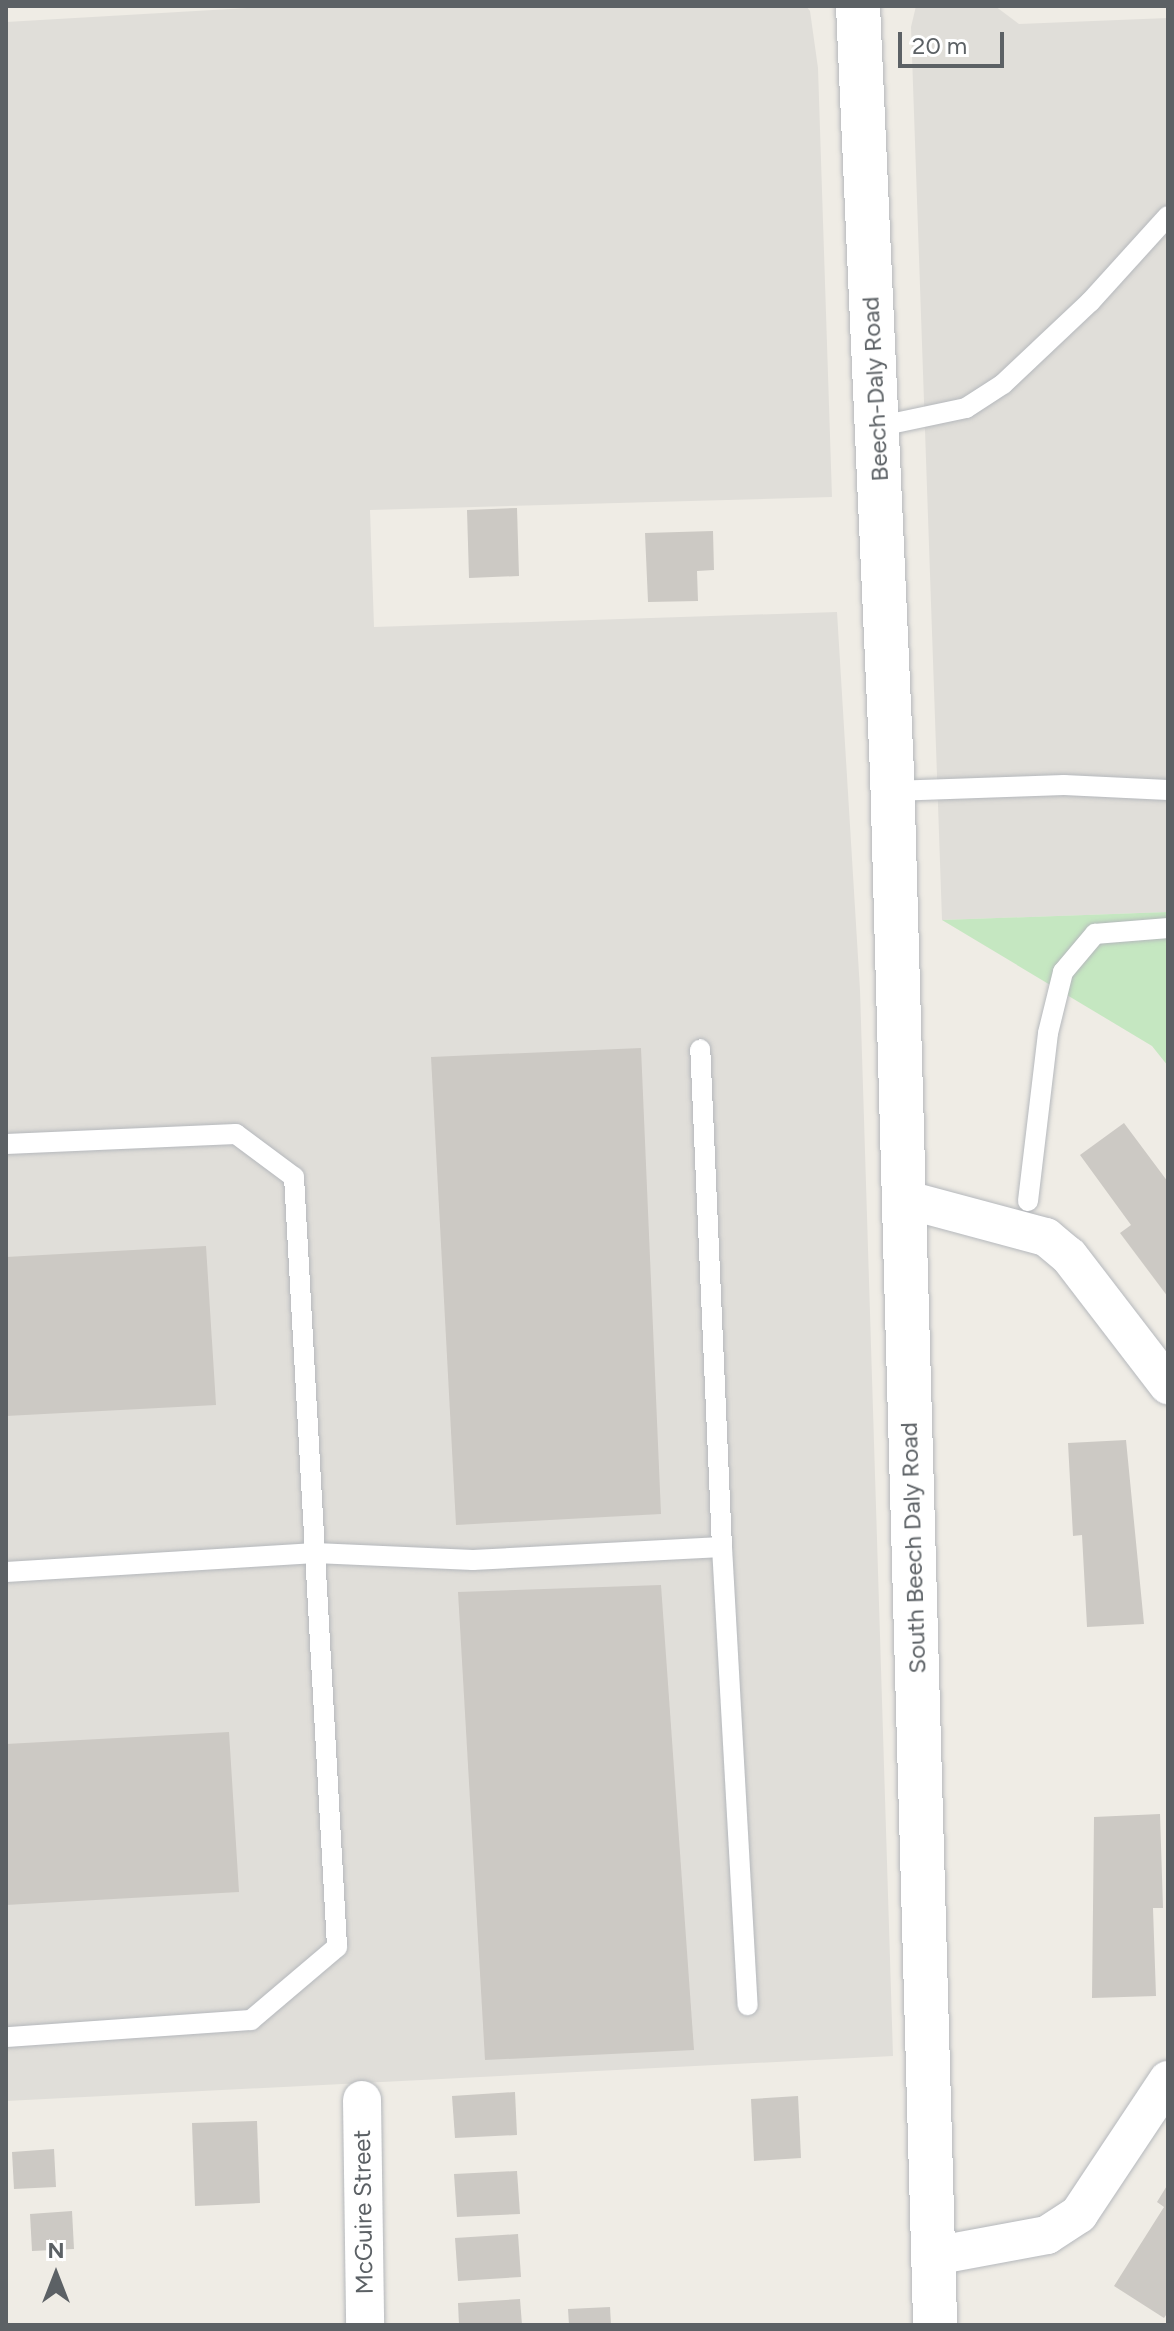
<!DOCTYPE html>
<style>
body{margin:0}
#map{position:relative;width:1174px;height:2331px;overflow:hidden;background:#efece5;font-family:Figtree,sans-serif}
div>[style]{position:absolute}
.industrial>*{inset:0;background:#e0ded9}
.green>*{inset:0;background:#c5e7c1}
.building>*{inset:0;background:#ccc9c4}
.roads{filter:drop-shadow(0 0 2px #b5b8bc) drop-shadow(0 0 2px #b5b8bc)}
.service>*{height:20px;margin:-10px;padding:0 10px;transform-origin:10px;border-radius:10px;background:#fff}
.minor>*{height:38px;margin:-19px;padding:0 19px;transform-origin:19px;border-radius:19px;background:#fff}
.tertiary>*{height:44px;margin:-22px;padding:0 22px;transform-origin:22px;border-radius:22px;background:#fff}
span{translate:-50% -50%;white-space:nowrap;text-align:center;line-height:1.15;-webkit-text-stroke:8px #fff;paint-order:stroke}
.street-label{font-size:24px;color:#5c6165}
.frame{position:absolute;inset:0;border:8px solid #5c6165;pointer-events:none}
.north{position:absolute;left:16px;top:2235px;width:80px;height:80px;-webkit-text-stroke:6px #fff;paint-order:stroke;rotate:0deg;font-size:22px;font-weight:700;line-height:32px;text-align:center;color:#5c6165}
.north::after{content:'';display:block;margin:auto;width:28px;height:36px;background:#5c6165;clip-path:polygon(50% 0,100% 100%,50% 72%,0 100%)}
.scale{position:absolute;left:898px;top:32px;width:106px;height:36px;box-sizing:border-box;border:4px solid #5c6165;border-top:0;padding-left:10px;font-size:24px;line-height:28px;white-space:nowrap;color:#5c6165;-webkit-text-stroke:6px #fff;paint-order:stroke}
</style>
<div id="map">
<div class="industrial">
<div style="clip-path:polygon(280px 6px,806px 6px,810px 11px,818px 68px,832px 497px,370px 510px,374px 627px,837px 612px,860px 990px,893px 2056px,6px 2101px,6px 22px)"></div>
<div style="clip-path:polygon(916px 6px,995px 6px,1019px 24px,1168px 18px,1168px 912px,942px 920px,911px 27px)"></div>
</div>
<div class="green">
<div style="clip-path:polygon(1168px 912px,1168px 1066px,1152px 1046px,942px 920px)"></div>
</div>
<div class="building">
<div style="clip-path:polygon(517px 508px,519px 576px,469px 578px,467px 510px)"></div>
<div style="clip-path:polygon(713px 531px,714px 570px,697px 571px,698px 601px,648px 602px,645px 533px)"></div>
<div style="clip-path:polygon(641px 1048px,661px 1514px,456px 1525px,431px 1057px)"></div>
<div style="clip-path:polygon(1124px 1123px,1168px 1182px,1168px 1297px,1120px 1233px,1131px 1225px,1080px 1155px)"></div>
<div style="clip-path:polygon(206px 1246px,216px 1405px,6px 1416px,6px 1257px)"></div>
<div style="clip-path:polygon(1126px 1440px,1144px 1624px,1087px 1627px,1082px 1535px,1073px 1536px,1068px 1443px)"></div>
<div style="clip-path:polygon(661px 1585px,694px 2050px,485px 2060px,458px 1592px)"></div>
<div style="clip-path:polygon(229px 1732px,239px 1892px,6px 1905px,6px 1744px)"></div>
<div style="clip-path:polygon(1160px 1814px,1163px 1908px,1153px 1908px,1156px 1996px,1092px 1998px,1094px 1817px)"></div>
<div style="clip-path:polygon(515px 2092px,517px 2135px,455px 2138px,452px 2096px)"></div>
<div style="clip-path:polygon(798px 2096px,801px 2158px,754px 2161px,751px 2099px)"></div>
<div style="clip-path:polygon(257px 2121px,260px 2203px,195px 2206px,192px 2123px)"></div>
<div style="clip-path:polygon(54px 2149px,56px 2187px,14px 2189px,12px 2152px)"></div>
<div style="clip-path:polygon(517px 2171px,520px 2214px,457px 2217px,454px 2174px)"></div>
<div style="clip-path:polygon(1168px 2184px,1168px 2312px,1164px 2318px,1114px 2286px,1164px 2207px,1157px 2202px)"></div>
<div style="clip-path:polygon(72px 2211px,74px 2249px,32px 2251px,30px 2214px)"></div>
<div style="clip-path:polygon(518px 2234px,521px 2277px,458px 2281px,455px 2238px)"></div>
<div style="clip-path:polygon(520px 2299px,522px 2325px,459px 2325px,458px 2303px)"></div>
<div style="clip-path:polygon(610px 2307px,611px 2325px,569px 2325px,568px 2309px)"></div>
</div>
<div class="roads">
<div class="service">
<div style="left:876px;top:427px;width:92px;rotate:-11.9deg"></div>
<div style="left:966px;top:408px;width:44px;rotate:-33deg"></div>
<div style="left:1003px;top:384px;width:120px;rotate:-43.3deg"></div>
<div style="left:1090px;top:302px;width:116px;rotate:-47.8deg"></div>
<div style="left:892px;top:791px;width:172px;rotate:-2deg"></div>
<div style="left:1064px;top:785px;width:104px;rotate:2.8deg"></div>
<div style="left:6px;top:1144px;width:230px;rotate:-2.5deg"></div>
<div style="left:236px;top:1134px;width:72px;rotate:36.6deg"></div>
<div style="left:294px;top:1177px;width:771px;rotate:86.8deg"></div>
<div style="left:337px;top:1947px;width:113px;rotate:139.7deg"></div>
<div style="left:251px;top:2020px;width:246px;rotate:176deg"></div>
<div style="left:1028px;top:1201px;width:169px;rotate:-83.2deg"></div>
<div style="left:1048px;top:1033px;width:63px;rotate:-76.2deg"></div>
<div style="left:1063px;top:972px;width:50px;rotate:-49.9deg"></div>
<div style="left:1095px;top:934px;width:73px;rotate:-4.7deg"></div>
<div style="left:722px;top:1547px;width:459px;rotate:86.8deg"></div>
<div style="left:6px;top:1572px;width:310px;rotate:-3.5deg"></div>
<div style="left:315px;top:1553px;width:158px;rotate:2.5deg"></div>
<div style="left:473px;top:1560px;width:249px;rotate:-3deg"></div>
<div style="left:722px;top:1547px;width:498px;rotate:-92.5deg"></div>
</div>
<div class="minor">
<div style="left:904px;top:1199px;width:147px;rotate:15deg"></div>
<div style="left:1046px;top:1237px;width:30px;rotate:40deg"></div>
<div style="left:1069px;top:1256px;width:163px;rotate:52.5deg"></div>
<div style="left:362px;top:2100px;width:225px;rotate:89.2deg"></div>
<div style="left:934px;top:2256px;width:115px;rotate:-10.5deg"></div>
<div style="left:1047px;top:2235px;width:38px;rotate:-33deg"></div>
<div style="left:1079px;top:2214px;width:161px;rotate:-56.4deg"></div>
</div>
<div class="tertiary">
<div style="left:858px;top:6px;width:766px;rotate:87.46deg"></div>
<div style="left:892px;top:771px;width:1555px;rotate:88.41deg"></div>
</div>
</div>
<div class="street-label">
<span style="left:875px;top:389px;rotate:-93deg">Beech-Daly Road</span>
<span style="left:913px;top:1548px;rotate:-92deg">South Beech Daly Road</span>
<span style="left:363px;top:2212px;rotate:-91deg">McGuire Street</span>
</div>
<div class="frame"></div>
<div class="north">N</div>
<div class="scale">20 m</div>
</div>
